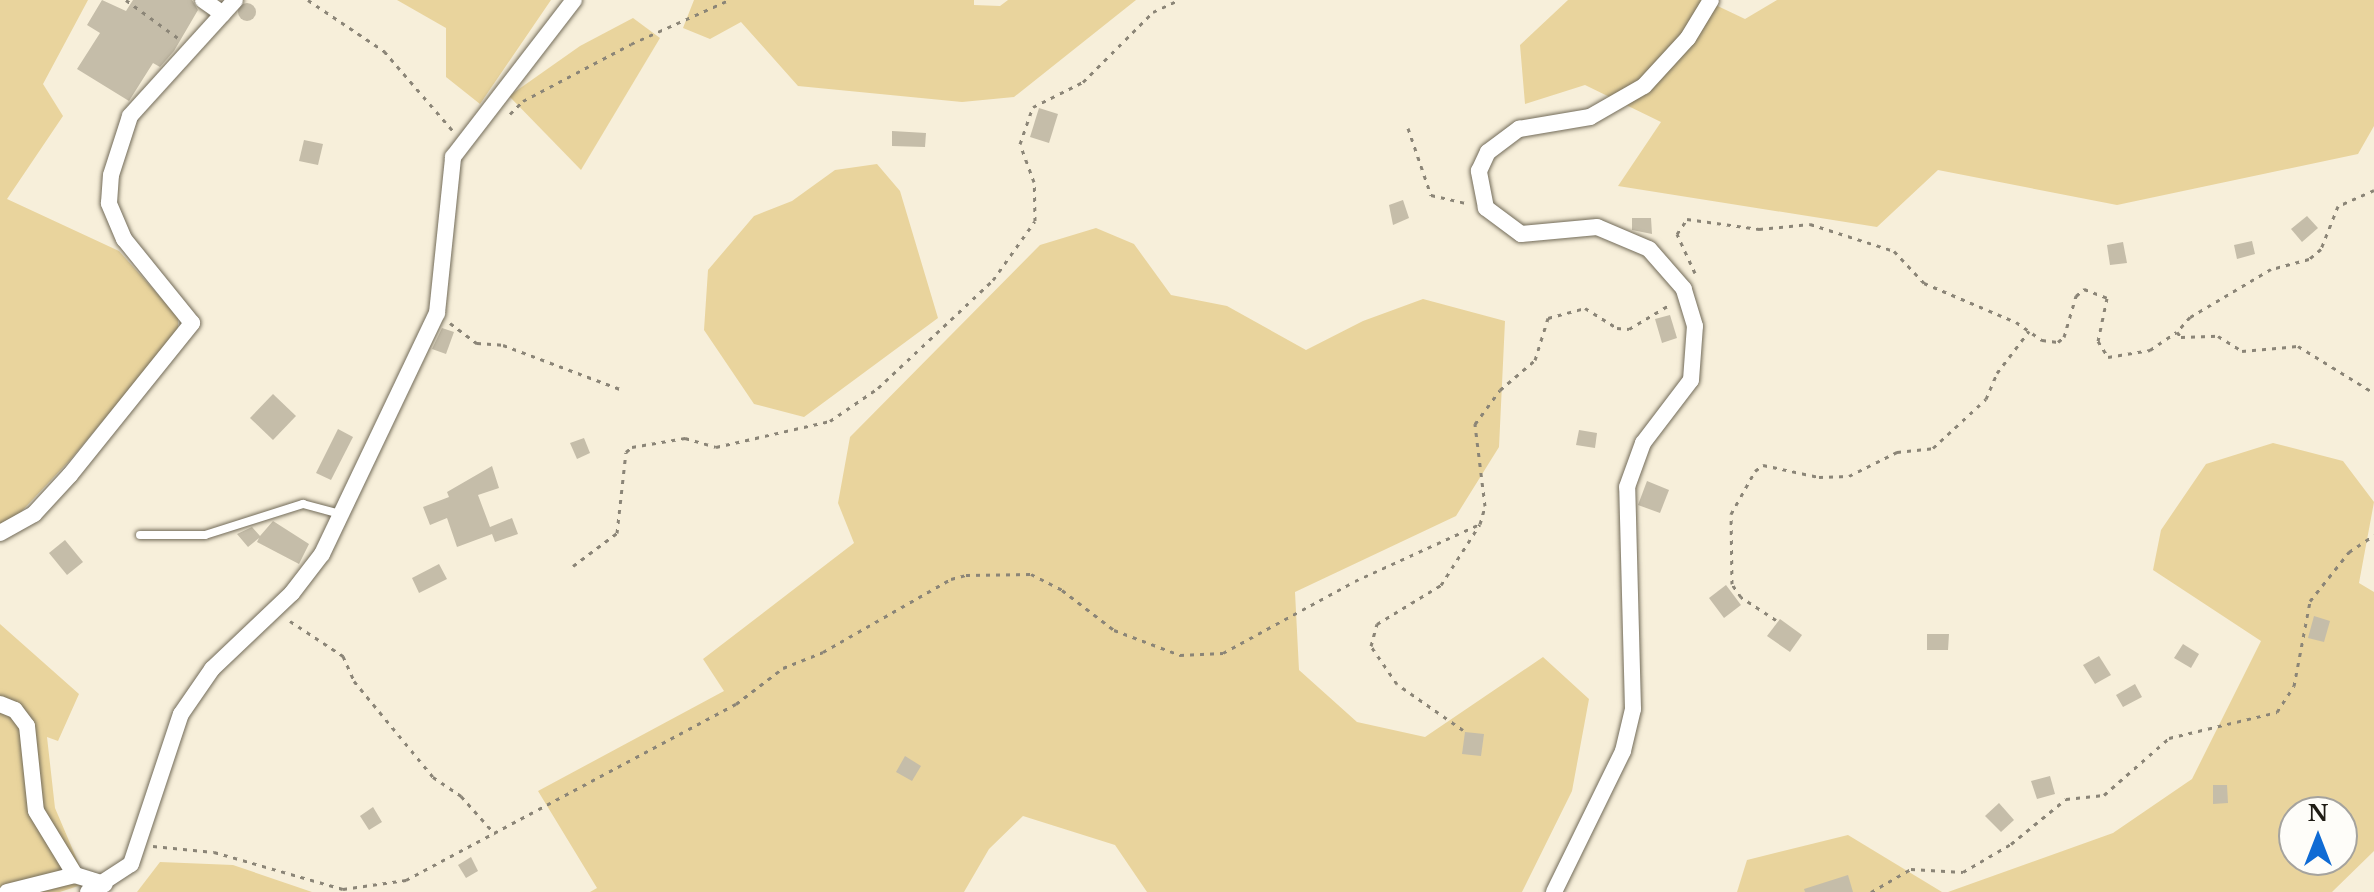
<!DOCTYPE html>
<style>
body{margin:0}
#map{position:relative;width:2374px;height:892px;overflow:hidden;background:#f7efda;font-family:"Libre Baskerville",serif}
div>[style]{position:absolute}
.green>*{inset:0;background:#e9d49d}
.building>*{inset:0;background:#c5bda9}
.round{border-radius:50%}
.path>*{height:3px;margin-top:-1.5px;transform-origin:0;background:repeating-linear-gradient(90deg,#8b8577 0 4px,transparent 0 10px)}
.roads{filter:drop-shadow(0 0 2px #726b59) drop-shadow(0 0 2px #726b59)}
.service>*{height:8px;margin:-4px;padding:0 4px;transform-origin:4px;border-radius:4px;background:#fff}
.minor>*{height:16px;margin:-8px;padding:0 8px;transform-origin:8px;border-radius:8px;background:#fff}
span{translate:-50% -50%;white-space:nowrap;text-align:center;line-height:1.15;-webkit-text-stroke:6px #fefdf9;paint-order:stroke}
.north{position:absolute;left:2278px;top:796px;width:80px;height:80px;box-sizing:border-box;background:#fefdf9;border:2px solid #a5a39e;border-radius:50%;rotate:0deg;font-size:22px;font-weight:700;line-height:32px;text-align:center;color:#1f1c15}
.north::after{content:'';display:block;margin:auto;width:28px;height:36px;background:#0f6bd4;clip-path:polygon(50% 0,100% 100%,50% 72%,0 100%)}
</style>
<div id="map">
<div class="green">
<div style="clip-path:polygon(0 0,88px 0,43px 84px,63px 116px,7px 199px,119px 251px,178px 317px,178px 331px,70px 460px,19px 514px,0 524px)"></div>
<div style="clip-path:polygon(397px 0,551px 0,480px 104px,446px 77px,446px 28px)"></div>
<div style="clip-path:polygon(694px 0,974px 0,974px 5px,1000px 6px,1008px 0,1136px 0,1014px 97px,962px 102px,798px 86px,741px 22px,710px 39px,683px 28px)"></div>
<div style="clip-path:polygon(1568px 0,1705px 0,1745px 19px,1777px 0,2374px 0,2374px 126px,2358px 154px,2117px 205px,1938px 170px,1877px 227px,1618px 186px,1661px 122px,1585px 85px,1525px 104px,1520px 45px)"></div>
<div style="clip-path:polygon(633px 18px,660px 38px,581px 170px,509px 96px,580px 46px)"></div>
<div style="clip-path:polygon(877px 164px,900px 191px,938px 318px,804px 417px,754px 404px,704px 330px,708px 270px,754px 216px,792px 201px,835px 170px)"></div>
<div style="clip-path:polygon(1096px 228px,1134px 244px,1171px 295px,1227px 306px,1306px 350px,1363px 321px,1423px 299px,1505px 321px,1499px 447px,1456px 516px,1295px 592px,1299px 670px,1357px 722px,1425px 737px,1543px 657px,1589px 699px,1572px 791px,1522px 892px,1147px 892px,1115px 845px,1023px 816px,989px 849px,964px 892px,590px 892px,597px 888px,538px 791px,724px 691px,703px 659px,854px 543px,838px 503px,850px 437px,1040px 245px)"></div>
<div style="clip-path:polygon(evenodd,2273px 443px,2343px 461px,2374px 502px,2359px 583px,2374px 592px,2374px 851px,2332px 892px,1948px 892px,2113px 833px,2192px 779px,2261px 641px,2153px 570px,2161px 530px,2206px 464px,2273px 443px,2294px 812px,2342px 812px,2342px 860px,2294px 860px,2294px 812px)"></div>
<div style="clip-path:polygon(0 624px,79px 694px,58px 741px,47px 737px,55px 808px,87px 883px,60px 892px,0 892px)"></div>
<div style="clip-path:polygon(1848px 835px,1942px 892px,1737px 892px,1747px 860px)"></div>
<div style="clip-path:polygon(160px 862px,233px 865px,312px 892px,137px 892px)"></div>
</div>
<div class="building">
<div style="clip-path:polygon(102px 0,126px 11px,133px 0,192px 0,198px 10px,174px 51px,160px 67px,153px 63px,129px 101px,77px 69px,100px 33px,87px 25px)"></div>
<div class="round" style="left:238px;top:3px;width:18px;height:18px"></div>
<div style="clip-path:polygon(1039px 108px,1058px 114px,1049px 143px,1030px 137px)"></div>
<div style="clip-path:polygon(892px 131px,926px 133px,925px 147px,892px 146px)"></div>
<div style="clip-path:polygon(304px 140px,323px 144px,318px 165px,299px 161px)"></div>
<div style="clip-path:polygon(1403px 200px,1409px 218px,1393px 225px,1389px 205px)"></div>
<div style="clip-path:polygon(2307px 216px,2318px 228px,2302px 242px,2291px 229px)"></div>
<div style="clip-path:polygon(1632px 218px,1651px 218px,1652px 234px,1632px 230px)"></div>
<div style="clip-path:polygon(2252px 241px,2255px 254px,2237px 259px,2234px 245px)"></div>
<div style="clip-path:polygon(2123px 242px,2127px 263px,2110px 265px,2107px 245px)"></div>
<div style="clip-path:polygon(1670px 315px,1677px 338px,1662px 343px,1655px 319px)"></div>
<div style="clip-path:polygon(442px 328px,454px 332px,446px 354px,432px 349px)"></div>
<div style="clip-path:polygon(273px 394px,296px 416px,273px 440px,250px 418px)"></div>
<div style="clip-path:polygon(338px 429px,353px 437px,331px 480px,316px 473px)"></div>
<div style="clip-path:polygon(1579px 430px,1597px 433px,1595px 448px,1576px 445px)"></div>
<div style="clip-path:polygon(584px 438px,590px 453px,577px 459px,570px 443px)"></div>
<div style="clip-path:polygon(492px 466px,499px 488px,478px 495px,490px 527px,512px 518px,518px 534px,495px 542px,492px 534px,457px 547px,447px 518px,430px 525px,423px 507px,449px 497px,447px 492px)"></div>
<div style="clip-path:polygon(1647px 481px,1669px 490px,1660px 513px,1638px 505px)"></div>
<div style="clip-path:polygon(273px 521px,309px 544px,299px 564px,257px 542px,259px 538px,248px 547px,237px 534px,252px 527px,260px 536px)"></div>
<div style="clip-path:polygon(65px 540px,83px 562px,67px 575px,49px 553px)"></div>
<div style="clip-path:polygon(439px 564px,447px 579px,419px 593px,412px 578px)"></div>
<div style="clip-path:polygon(1726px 585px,1741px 605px,1724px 618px,1709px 598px)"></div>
<div style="clip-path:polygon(2314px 616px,2330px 621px,2324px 642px,2308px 638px)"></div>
<div style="clip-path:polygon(1780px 619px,1802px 635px,1790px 652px,1767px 636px)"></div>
<div style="clip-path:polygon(1927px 634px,1949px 634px,1948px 650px,1927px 650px)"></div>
<div style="clip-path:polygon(2183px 644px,2199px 654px,2191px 668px,2174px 658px)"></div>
<div style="clip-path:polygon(2099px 656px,2111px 675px,2095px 684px,2083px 665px)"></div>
<div style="clip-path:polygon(2135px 684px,2142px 697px,2123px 707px,2116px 695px)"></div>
<div style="clip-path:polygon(1465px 732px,1484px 734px,1481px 756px,1462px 754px)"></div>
<div style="clip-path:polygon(905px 756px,921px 766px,912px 781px,896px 772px)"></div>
<div style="clip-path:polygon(2050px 776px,2055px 794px,2037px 799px,2031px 781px)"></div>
<div style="clip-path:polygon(2213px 785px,2227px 785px,2228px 803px,2213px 804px)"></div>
<div style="clip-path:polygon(1999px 803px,2014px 820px,2001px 832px,1985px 816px)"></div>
<div style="clip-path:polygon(373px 807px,382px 822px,369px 830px,360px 816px)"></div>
<div style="clip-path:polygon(471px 857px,478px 871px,466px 878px,458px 865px)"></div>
<div style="clip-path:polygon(1848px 875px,1853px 892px,1805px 892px,1804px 889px)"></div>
</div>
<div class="path">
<div style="left:126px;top:0;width:64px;rotate:36.2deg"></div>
<div style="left:308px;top:0;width:92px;rotate:33.9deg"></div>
<div style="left:384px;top:51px;width:106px;rotate:49.2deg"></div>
<div style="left:510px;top:114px;width:18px;rotate:-45deg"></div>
<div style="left:523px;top:101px;width:122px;rotate:-27.8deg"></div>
<div style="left:631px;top:44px;width:107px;rotate:-24.2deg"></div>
<div style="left:1408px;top:128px;width:71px;rotate:71.1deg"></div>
<div style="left:1431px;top:195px;width:36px;rotate:13deg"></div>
<div style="left:2374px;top:190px;width:39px;rotate:156deg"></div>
<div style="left:2338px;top:206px;width:46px;rotate:111.6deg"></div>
<div style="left:2321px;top:249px;width:16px;rotate:140deg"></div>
<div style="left:2309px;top:259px;width:39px;rotate:165deg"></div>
<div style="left:2271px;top:269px;width:94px;rotate:149.3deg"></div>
<div style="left:2190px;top:317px;width:20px;rotate:131deg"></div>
<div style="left:2177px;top:332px;width:6px;rotate:51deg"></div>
<div style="left:2181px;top:337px;width:37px;rotate:-2deg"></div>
<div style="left:2218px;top:336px;width:28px;rotate:32deg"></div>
<div style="left:2242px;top:351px;width:56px;rotate:-5.1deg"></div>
<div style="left:2298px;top:346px;width:89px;rotate:31.7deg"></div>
<div style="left:1695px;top:273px;width:43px;rotate:-114.8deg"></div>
<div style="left:1677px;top:234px;width:18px;rotate:-56deg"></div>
<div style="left:1687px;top:219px;width:73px;rotate:7.9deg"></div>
<div style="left:1759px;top:229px;width:51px;rotate:-5.6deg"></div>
<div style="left:1810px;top:224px;width:88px;rotate:17.8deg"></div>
<div style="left:1894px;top:251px;width:44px;rotate:46.8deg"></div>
<div style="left:1924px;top:283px;width:100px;rotate:23deg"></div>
<div style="left:2016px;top:322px;width:32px;rotate:35deg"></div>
<div style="left:2042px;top:340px;width:16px;rotate:7deg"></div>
<div style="left:2058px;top:342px;width:8px;rotate:-40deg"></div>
<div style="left:2064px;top:337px;width:43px;rotate:-73.7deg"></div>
<div style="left:2076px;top:296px;width:11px;rotate:-41deg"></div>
<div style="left:2084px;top:289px;width:25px;rotate:21deg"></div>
<div style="left:2107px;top:298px;width:44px;rotate:101.8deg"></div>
<div style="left:2098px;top:341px;width:19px;rotate:58deg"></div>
<div style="left:2108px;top:357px;width:43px;rotate:-9.5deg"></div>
<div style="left:2150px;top:350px;width:32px;rotate:-34deg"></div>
<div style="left:450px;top:323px;width:34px;rotate:37deg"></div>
<div style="left:477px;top:343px;width:26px;rotate:4deg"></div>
<div style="left:503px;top:345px;width:125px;rotate:20.6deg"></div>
<div style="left:573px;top:566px;width:55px;rotate:-36.9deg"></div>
<div style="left:617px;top:533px;width:81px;rotate:-83.7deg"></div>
<div style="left:626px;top:452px;width:8px;rotate:-40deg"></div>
<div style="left:632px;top:447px;width:54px;rotate:-9.6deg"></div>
<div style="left:685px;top:438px;width:32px;rotate:16deg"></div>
<div style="left:716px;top:447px;width:117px;rotate:-12.8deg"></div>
<div style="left:830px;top:421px;width:58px;rotate:-34.5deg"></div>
<div style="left:878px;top:388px;width:158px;rotate:-43.2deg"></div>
<div style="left:993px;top:280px;width:72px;rotate:-54.6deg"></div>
<div style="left:1035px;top:221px;width:39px;rotate:-91deg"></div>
<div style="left:1034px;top:182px;width:40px;rotate:-110.2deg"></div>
<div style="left:1020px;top:144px;width:39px;rotate:-71deg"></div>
<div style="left:1033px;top:107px;width:56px;rotate:-26.6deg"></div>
<div style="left:1083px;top:82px;width:99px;rotate:-45deg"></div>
<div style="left:1153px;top:12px;width:29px;rotate:-25deg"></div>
<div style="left:1776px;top:620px;width:42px;rotate:-146.7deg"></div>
<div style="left:1741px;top:597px;width:16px;rotate:-125deg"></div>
<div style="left:1732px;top:584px;width:70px;rotate:-90.8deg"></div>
<div style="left:1731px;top:514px;width:49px;rotate:-60.8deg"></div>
<div style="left:1755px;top:471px;width:10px;rotate:-37deg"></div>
<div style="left:1763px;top:465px;width:57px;rotate:12.1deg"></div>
<div style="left:1819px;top:477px;width:30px;rotate:-2deg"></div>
<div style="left:1849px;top:476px;width:54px;rotate:-26.6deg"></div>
<div style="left:1897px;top:452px;width:36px;rotate:-6deg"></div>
<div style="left:1933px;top:448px;width:72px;rotate:-42.8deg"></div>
<div style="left:1986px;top:399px;width:28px;rotate:-67deg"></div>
<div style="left:1997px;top:373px;width:53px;rotate:-52.7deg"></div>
<div style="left:290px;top:621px;width:64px;rotate:33.4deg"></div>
<div style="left:343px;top:656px;width:27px;rotate:66deg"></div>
<div style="left:354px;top:681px;width:124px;rotate:50.5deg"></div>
<div style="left:433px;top:777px;width:34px;rotate:34deg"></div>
<div style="left:461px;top:796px;width:51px;rotate:48.2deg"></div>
<div style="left:1463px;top:730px;width:80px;rotate:-145.1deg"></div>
<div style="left:1397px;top:684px;width:46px;rotate:-124.4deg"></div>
<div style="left:1371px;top:646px;width:23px;rotate:-75deg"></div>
<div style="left:1377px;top:624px;width:75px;rotate:-31.4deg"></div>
<div style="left:1441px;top:585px;width:72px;rotate:-57.4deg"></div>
<div style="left:153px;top:846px;width:61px;rotate:5.6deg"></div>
<div style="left:214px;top:852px;width:134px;rotate:16deg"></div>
<div style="left:343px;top:889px;width:64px;rotate:-8.1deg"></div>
<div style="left:406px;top:880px;width:374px;rotate:-28.1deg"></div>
<div style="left:736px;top:704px;width:59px;rotate:-37.5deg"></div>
<div style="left:783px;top:668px;width:43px;rotate:-21.8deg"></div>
<div style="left:823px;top:652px;width:147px;rotate:-29.7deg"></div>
<div style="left:951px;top:579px;width:16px;rotate:-15deg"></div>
<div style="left:966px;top:575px;width:65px;rotate:-0.9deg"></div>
<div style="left:1031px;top:574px;width:35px;rotate:27deg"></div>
<div style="left:1062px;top:590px;width:66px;rotate:37.6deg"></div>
<div style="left:1114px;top:630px;width:71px;rotate:20.7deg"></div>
<div style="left:1180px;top:655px;width:43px;rotate:-2.7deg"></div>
<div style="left:1223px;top:653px;width:150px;rotate:-28.6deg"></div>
<div style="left:1355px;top:581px;width:137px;rotate:-24.5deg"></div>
<div style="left:1480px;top:524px;width:19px;rotate:-74deg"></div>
<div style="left:1485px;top:506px;width:83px;rotate:-97deg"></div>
<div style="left:1475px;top:424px;width:42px;rotate:-53.7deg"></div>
<div style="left:1500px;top:390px;width:46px;rotate:-40.6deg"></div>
<div style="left:1535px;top:360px;width:44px;rotate:-72.8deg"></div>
<div style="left:1548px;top:318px;width:38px;rotate:-15deg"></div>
<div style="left:1585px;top:308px;width:38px;rotate:32deg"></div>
<div style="left:1617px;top:328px;width:12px;rotate:5deg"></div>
<div style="left:1629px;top:329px;width:49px;rotate:-30.8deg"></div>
<div style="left:1871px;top:892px;width:46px;rotate:-29.9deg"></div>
<div style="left:1911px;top:869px;width:52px;rotate:3.3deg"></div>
<div style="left:1963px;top:872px;width:56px;rotate:-30.3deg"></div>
<div style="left:2011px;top:844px;width:71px;rotate:-39.3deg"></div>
<div style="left:2066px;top:799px;width:38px;rotate:-6deg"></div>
<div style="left:2104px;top:795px;width:86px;rotate:-41.2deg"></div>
<div style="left:2169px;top:738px;width:111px;rotate:-13.5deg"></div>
<div style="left:2277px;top:712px;width:31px;rotate:-57deg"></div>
<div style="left:2294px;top:686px;width:86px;rotate:-79.3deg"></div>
<div style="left:2310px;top:601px;width:63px;rotate:-51.5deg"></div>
<div style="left:2349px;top:552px;width:30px;rotate:-34deg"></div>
</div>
<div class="roads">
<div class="service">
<div style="left:140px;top:535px;width:65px"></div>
<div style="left:205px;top:535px;width:103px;rotate:-17.6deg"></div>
<div style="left:303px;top:504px;width:39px;rotate:15deg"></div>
</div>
<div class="minor">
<div style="left:203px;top:0;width:24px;rotate:35deg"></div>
<div style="left:0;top:533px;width:39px;rotate:-29deg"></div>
<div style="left:34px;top:514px;width:53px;rotate:-47.3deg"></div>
<div style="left:70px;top:475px;width:195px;rotate:-51.2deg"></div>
<div style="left:192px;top:323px;width:108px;rotate:-129deg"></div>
<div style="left:124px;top:239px;width:39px;rotate:-113deg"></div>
<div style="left:109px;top:203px;width:28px;rotate:-86deg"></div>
<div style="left:111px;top:175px;width:62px;rotate:-72.1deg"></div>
<div style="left:130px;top:116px;width:156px;rotate:-47.8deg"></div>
<div style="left:0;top:704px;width:16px;rotate:22deg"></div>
<div style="left:15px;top:710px;width:20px;rotate:53deg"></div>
<div style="left:27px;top:726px;width:85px;rotate:84deg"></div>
<div style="left:36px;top:811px;width:75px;rotate:58.6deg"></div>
<div style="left:7px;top:892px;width:70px;rotate:-14deg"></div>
<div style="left:75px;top:875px;width:31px;rotate:17deg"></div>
<div style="left:88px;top:892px;width:51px;rotate:-33.1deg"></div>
<div style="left:131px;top:864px;width:158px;rotate:-71.6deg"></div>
<div style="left:181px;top:714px;width:55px;rotate:-55.4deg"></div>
<div style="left:212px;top:669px;width:110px;rotate:-43.5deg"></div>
<div style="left:292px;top:593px;width:49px;rotate:-52.4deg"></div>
<div style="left:322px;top:554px;width:267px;rotate:-64.5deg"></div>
<div style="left:437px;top:313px;width:157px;rotate:-84.1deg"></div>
<div style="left:453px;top:157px;width:198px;rotate:-52.4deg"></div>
<div style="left:1554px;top:892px;width:157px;rotate:-63.9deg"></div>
<div style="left:1623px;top:751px;width:43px;rotate:-76.6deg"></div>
<div style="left:1633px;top:709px;width:222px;rotate:-91.5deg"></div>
<div style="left:1627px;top:487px;width:47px;rotate:-70deg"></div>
<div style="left:1643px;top:443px;width:79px;rotate:-52.7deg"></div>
<div style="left:1691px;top:380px;width:54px;rotate:-85.8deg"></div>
<div style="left:1695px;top:326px;width:39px;rotate:-107deg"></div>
<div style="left:1684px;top:289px;width:53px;rotate:-131.2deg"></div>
<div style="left:1649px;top:249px;width:56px;rotate:-157.1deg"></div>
<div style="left:1597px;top:227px;width:76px;rotate:174.7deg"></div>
<div style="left:1521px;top:234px;width:44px;rotate:-143.4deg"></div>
<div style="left:1486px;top:208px;width:38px;rotate:-101deg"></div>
<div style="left:1479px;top:171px;width:21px;rotate:-65deg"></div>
<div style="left:1488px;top:152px;width:39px;rotate:-37deg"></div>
<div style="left:1519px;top:129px;width:72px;rotate:-9.6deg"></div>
<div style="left:1590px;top:117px;width:62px;rotate:-29.9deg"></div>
<div style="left:1644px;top:86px;width:65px;rotate:-47.5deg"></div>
<div style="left:1688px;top:38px;width:44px;rotate:-58.8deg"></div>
</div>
</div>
<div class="north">N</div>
</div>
